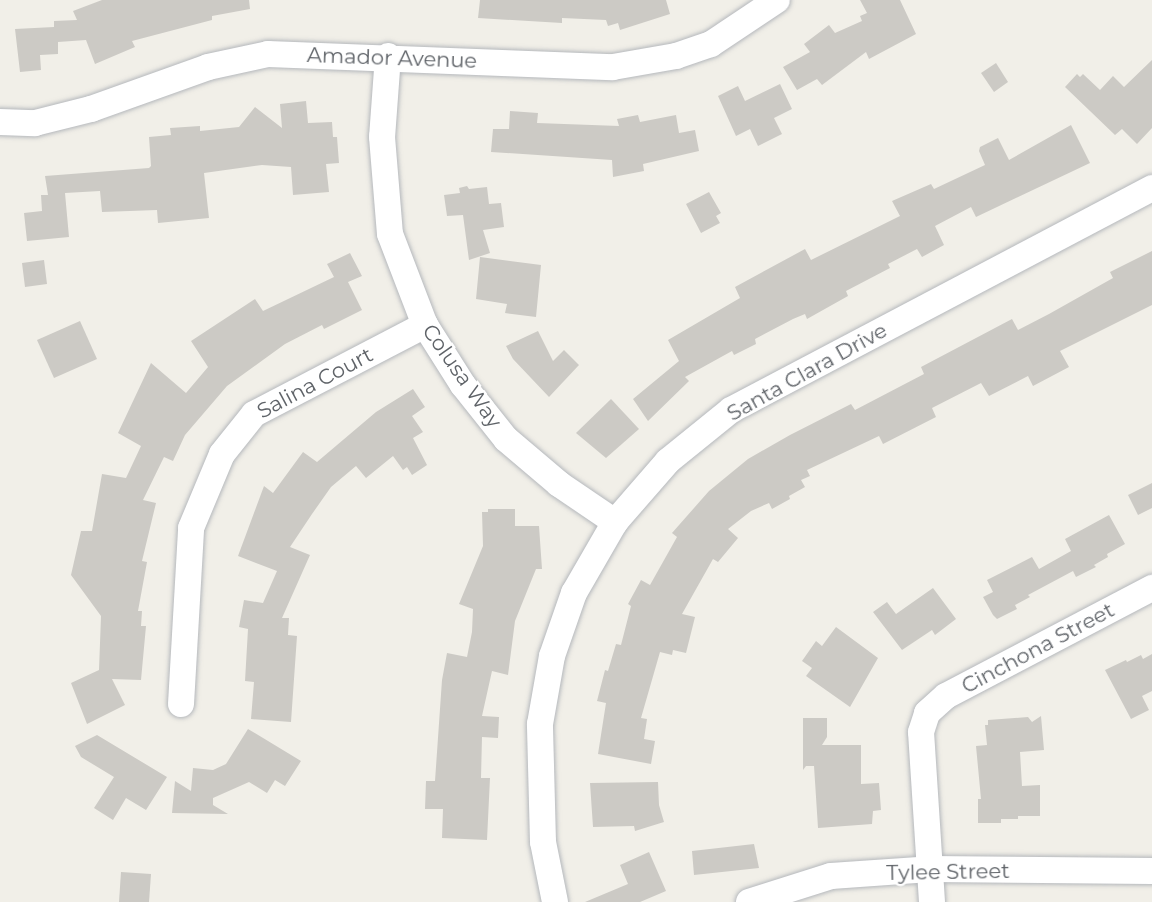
<!DOCTYPE html>
<style>
body{margin:0}
#map{position:relative;width:1152px;height:902px;overflow:hidden;background:#f1efe8;font-family:Montserrat,sans-serif}
div>[style]{position:absolute}
.building>*{inset:0;background:#cccac5}
.roads{filter:drop-shadow(0 0 2px #b5b8bc) drop-shadow(0 0 2px #b5b8bc)}
.minor>*{height:26px;margin:-13px;padding:0 13px;transform-origin:13px;border-radius:13px;background:#fff}
span{translate:-50% -50%;white-space:nowrap;text-align:center;line-height:1.15;-webkit-text-stroke:5px #fff;paint-order:stroke}
.street-label{font-size:21px;color:#5f6368}
</style>
<div id="map">
<div class="building">
<div style="clip-path:polygon(102px 0,249px 0,250px 9px,212px 16px,212px 20px,132px 41px,135px 47px,95px 64px,86px 40px,58px 42px,58px 54px,40px 55px,41px 70px,20px 72px,15px 29px,54px 27px,54px 21px,77px 20px,73px 11px)"></div>
<div style="clip-path:polygon(480px 0,666px 0,670px 14px,620px 30px,618px 23px,608px 26px,606px 20px,562px 18px,562px 23px,478px 18px)"></div>
<div style="clip-path:polygon(860px 0,900px 0,916px 34px,869px 59px,866px 52px,822px 85px,817px 79px,797px 90px,783px 67px,810px 52px,804px 44px,829px 25px,835px 33px,862px 21px,860px 16px,867px 13px)"></div>
<div style="clip-path:polygon(1152px 60px,1152px 128px,1137px 144px,1122px 129px,1115px 135px,1065px 87px,1077px 74px,1080px 77px,1083px 74px,1100px 90px,1113px 76px,1124px 87px)"></div>
<div style="clip-path:polygon(996px 63px,1008px 82px,994px 92px,981px 73px)"></div>
<div style="clip-path:polygon(780px 84px,792px 109px,774px 118px,782px 134px,758px 146px,750px 129px,736px 136px,718px 96px,738px 86px,745px 101px)"></div>
<div style="clip-path:polygon(306px 101px,308px 123px,332px 122px,333px 137px,337px 137px,339px 163px,326px 164px,329px 192px,293px 195px,291px 167px,262px 165px,204px 173px,209px 218px,158px 223px,157px 210px,102px 212px,100px 191px,65px 193px,69px 237px,27px 241px,24px 213px,42px 211px,41px 195px,48px 195px,45px 176px,149px 168px,151px 166px,149px 137px,171px 135px,170px 128px,200px 126px,200px 131px,239px 127px,255px 107px,282px 128px,280px 104px)"></div>
<div style="clip-path:polygon(510px 111px,538px 113px,537px 123px,619px 126px,617px 119px,638px 115px,640px 122px,676px 115px,679px 133px,695px 130px,699px 151px,643px 164px,644px 171px,613px 177px,612px 160px,491px 152px,493px 129px,509px 129px)"></div>
<div style="clip-path:polygon(1071px 125px,1090px 163px,976px 217px,971px 207px,935px 226px,944px 245px,922px 257px,917px 249px,888px 264px,890px 268px,846px 291px,848px 296px,807px 319px,805px 314px,793px 319px,755px 339px,756px 344px,734px 355px,732px 351px,685px 377px,689px 381px,648px 421px,633px 399px,679px 361px,668px 340px,740px 298px,735px 287px,805px 249px,811px 260px,900px 216px,892px 201px,931px 184px,934px 189px,985px 165px,979px 151px,980px 147px,998px 138px,1009px 160px)"></div>
<div style="clip-path:polygon(467px 186px,469px 189px,487px 187px,489px 204px,501px 203px,504px 227px,483px 230px,490px 253px,469px 260px,463px 215px,447px 216px,444px 195px,460px 193px,459px 188px)"></div>
<div style="clip-path:polygon(709px 192px,721px 213px,716px 216px,720px 223px,701px 233px,686px 204px)"></div>
<div style="clip-path:polygon(1152px 251px,1152px 305px,1060px 351px,1069px 367px,1033px 386px,1028px 376px,989px 396px,981px 383px,932px 408px,936px 417px,883px 444px,879px 436px,807px 470px,810px 476px,801px 480px,805px 487px,789px 496px,790px 499px,772px 509px,769px 503px,751px 511px,728px 529px,738px 538px,718px 562px,713px 559px,682px 614px,695px 617px,686px 653px,673px 650px,672px 655px,660px 652px,641px 718px,647px 719px,644px 739px,655px 741px,651px 764px,598px 754px,606px 703px,597px 701px,605px 670px,608px 671px,616px 644px,621px 645px,631px 606px,628px 604px,641px 580px,650px 585px,677px 537px,672px 533px,709px 491px,748px 459px,790px 435px,851px 404px,855px 410px,924px 374px,921px 367px,1012px 319px,1018px 330px,1049px 314px,1113px 278px,1110px 272px)"></div>
<div style="clip-path:polygon(350px 253px,362px 276px,348px 282px,362px 310px,324px 329px,322px 325px,285px 344px,227px 386px,185px 435px,173px 461px,164px 457px,143px 500px,156px 503px,142px 561px,147px 562px,138px 611px,142px 611px,141px 626px,146px 626px,141px 680px,112px 679px,125px 705px,87px 724px,71px 683px,99px 670px,101px 616px,71px 575px,81px 531px,92px 531px,102px 474px,126px 478px,141px 446px,118px 433px,151px 363px,186px 393px,208px 367px,191px 341px,255px 299px,263px 311px,334px 277px,327px 264px)"></div>
<div style="clip-path:polygon(480px 257px,541px 265px,536px 317px,505px 313px,507px 304px,476px 299px)"></div>
<div style="clip-path:polygon(44px 260px,47px 284px,25px 287px,22px 263px)"></div>
<div style="clip-path:polygon(80px 321px,97px 359px,54px 378px,37px 340px)"></div>
<div style="clip-path:polygon(538px 331px,553px 361px,564px 350px,579px 365px,549px 397px,513px 359px,506px 346px)"></div>
<div style="clip-path:polygon(413px 389px,425px 407px,412px 416px,423px 432px,413px 438px,427px 465px,412px 475px,407px 467px,403px 470px,393px 456px,366px 478px,356px 466px,331px 487px,312px 514px,290px 547px,310px 555px,282px 618px,289px 618px,288px 635px,297px 636px,291px 722px,251px 719px,254px 682px,245px 681px,248px 629px,239px 627px,244px 600px,263px 603px,277px 571px,238px 556px,264px 486px,273px 493px,303px 452px,317px 462px,376px 412px)"></div>
<div style="clip-path:polygon(611px 399px,639px 429px,606px 458px,576px 433px)"></div>
<div style="clip-path:polygon(1152px 483px,1152px 508px,1138px 515px,1128px 495px)"></div>
<div style="clip-path:polygon(488px 509px,515px 509px,515px 526px,539px 526px,542px 569px,536px 569px,515px 621px,508px 675px,492px 671px,482px 716px,499px 717px,498px 738px,482px 737px,481px 778px,490px 778px,487px 840px,442px 838px,443px 809px,425px 809px,426px 781px,435px 781px,442px 680px,447px 653px,467px 657px,472px 632px,473px 609px,459px 604px,483px 546px,482px 512px,488px 512px)"></div>
<div style="clip-path:polygon(1109px 515px,1125px 544px,1107px 554px,1108px 557px,1094px 565px,1096px 567px,1076px 577px,1073px 571px,1028px 595px,1030px 597px,1015px 605px,1017px 609px,997px 619px,993px 615px,983px 597px,993px 592px,987px 580px,1032px 557px,1039px 569px,1071px 551px,1065px 539px)"></div>
<div style="clip-path:polygon(933px 588px,956px 619px,935px 635px,932px 630px,902px 650px,873px 612px,887px 602px,896px 614px)"></div>
<div style="clip-path:polygon(836px 627px,878px 658px,850px 707px,806px 676px,812px 668px,802px 661px,816px 641px,822px 646px)"></div>
<div style="clip-path:polygon(1152px 654px,1152px 691px,1142px 696px,1149px 710px,1131px 719px,1105px 670px,1126px 660px,1127px 662px,1141px 655px,1143px 659px)"></div>
<div style="clip-path:polygon(1041px 716px,1044px 750px,1020px 752px,1022px 786px,1040px 785px,1040px 816px,1018px 816px,1018px 819px,1001px 819px,1001px 823px,978px 823px,978px 799px,981px 799px,976px 746px,987px 745px,985px 725px,988px 725px,988px 720px,1028px 717px,1032px 722px)"></div>
<div style="clip-path:polygon(803px 718px,827px 718px,827px 737px,822px 745px,861px 745px,861px 784px,879px 783px,881px 810px,873px 811px,872px 824px,818px 828px,814px 766px,806px 766px,803px 770px)"></div>
<div style="clip-path:polygon(248px 729px,301px 761px,285px 786px,275px 780px,267px 793px,249px 782px,213px 798px,213px 805px,228px 814px,172px 813px,175px 781px,191px 791px,193px 768px,213px 770px,226px 764px)"></div>
<div style="clip-path:polygon(97px 735px,167px 777px,146px 810px,126px 798px,113px 820px,94px 808px,114px 777px,81px 757px,75px 746px)"></div>
<div style="clip-path:polygon(658px 782px,659px 805px,664px 822px,635px 831px,634px 826px,593px 827px,590px 783px)"></div>
<div style="clip-path:polygon(754px 844px,759px 868px,694px 875px,692px 851px)"></div>
<div style="clip-path:polygon(649px 852px,666px 891px,640px 902px,585px 902px,628px 884px,620px 865px)"></div>
<div style="clip-path:polygon(121px 872px,151px 874px,149px 902px,119px 902px)"></div>
</div>
<div class="roads">
<div class="minor">
<div style="left:388px;top:56px;width:81px;rotate:94.2deg"></div>
<div style="left:382px;top:137px;width:97px;rotate:85.3deg"></div>
<div style="left:390px;top:234px;width:97px;rotate:69deg"></div>
<div style="left:425px;top:325px;width:71px;rotate:57.7deg"></div>
<div style="left:463px;top:385px;width:69px;rotate:51.5deg"></div>
<div style="left:506px;top:439px;width:70px;rotate:40.3deg"></div>
<div style="left:559px;top:484px;width:68px;rotate:34.2deg"></div>
<div style="left:0;top:122px;width:35px;rotate:2deg"></div>
<div style="left:35px;top:123px;width:58px;rotate:-14deg"></div>
<div style="left:91px;top:109px;width:124px;rotate:-19.7deg"></div>
<div style="left:208px;top:67px;width:61px;rotate:-12.2deg"></div>
<div style="left:268px;top:54px;width:345px;rotate:2.2deg"></div>
<div style="left:613px;top:67px;width:64px;rotate:-9.9deg"></div>
<div style="left:676px;top:56px;width:37px;rotate:-19deg"></div>
<div style="left:711px;top:44px;width:79px;rotate:-33.7deg"></div>
<div style="left:181px;top:704px;width:176px;rotate:-86.7deg"></div>
<div style="left:191px;top:528px;width:80px;rotate:-67.3deg"></div>
<div style="left:222px;top:454px;width:51px;rotate:-51.3deg"></div>
<div style="left:254px;top:414px;width:193px;rotate:-27.5deg"></div>
<div style="left:555px;top:902px;width:61px;rotate:-101.3deg"></div>
<div style="left:543px;top:842px;width:118px;rotate:-91.5deg"></div>
<div style="left:540px;top:724px;width:69px;rotate:-80deg"></div>
<div style="left:552px;top:656px;width:67px;rotate:-70.8deg"></div>
<div style="left:574px;top:593px;width:82px;rotate:-60deg"></div>
<div style="left:615px;top:522px;width:81px;rotate:-49deg"></div>
<div style="left:668px;top:461px;width:81px;rotate:-39deg"></div>
<div style="left:731px;top:410px;width:476px;rotate:-27.8deg"></div>
<div style="left:749px;top:902px;width:86px;rotate:-17.6deg"></div>
<div style="left:831px;top:876px;width:99px;rotate:-4deg"></div>
<div style="left:930px;top:869px;width:222px;rotate:0.5deg"></div>
<div style="left:932px;top:902px;width:170px;rotate:-93.7deg"></div>
<div style="left:921px;top:732px;width:20px;rotate:-72deg"></div>
<div style="left:927px;top:713px;width:25px;rotate:-42deg"></div>
<div style="left:946px;top:696px;width:233px;rotate:-27.7deg"></div>
</div>
</div>
<div class="street-label">
<span style="left:392px;top:58px;rotate:2deg">Amador Avenue</span>
<span style="left:807px;top:372px;rotate:-29deg">Santa Clara Drive</span>
<span style="left:462px;top:376px;rotate:55deg">Colusa Way</span>
<span style="left:315px;top:383px;rotate:-28deg">Salina Court</span>
<span style="left:1038px;top:648px;rotate:-28deg">Cinchona Street</span>
<span style="left:948px;top:872px;rotate:-1deg">Tylee Street</span>
</div>
</div>
